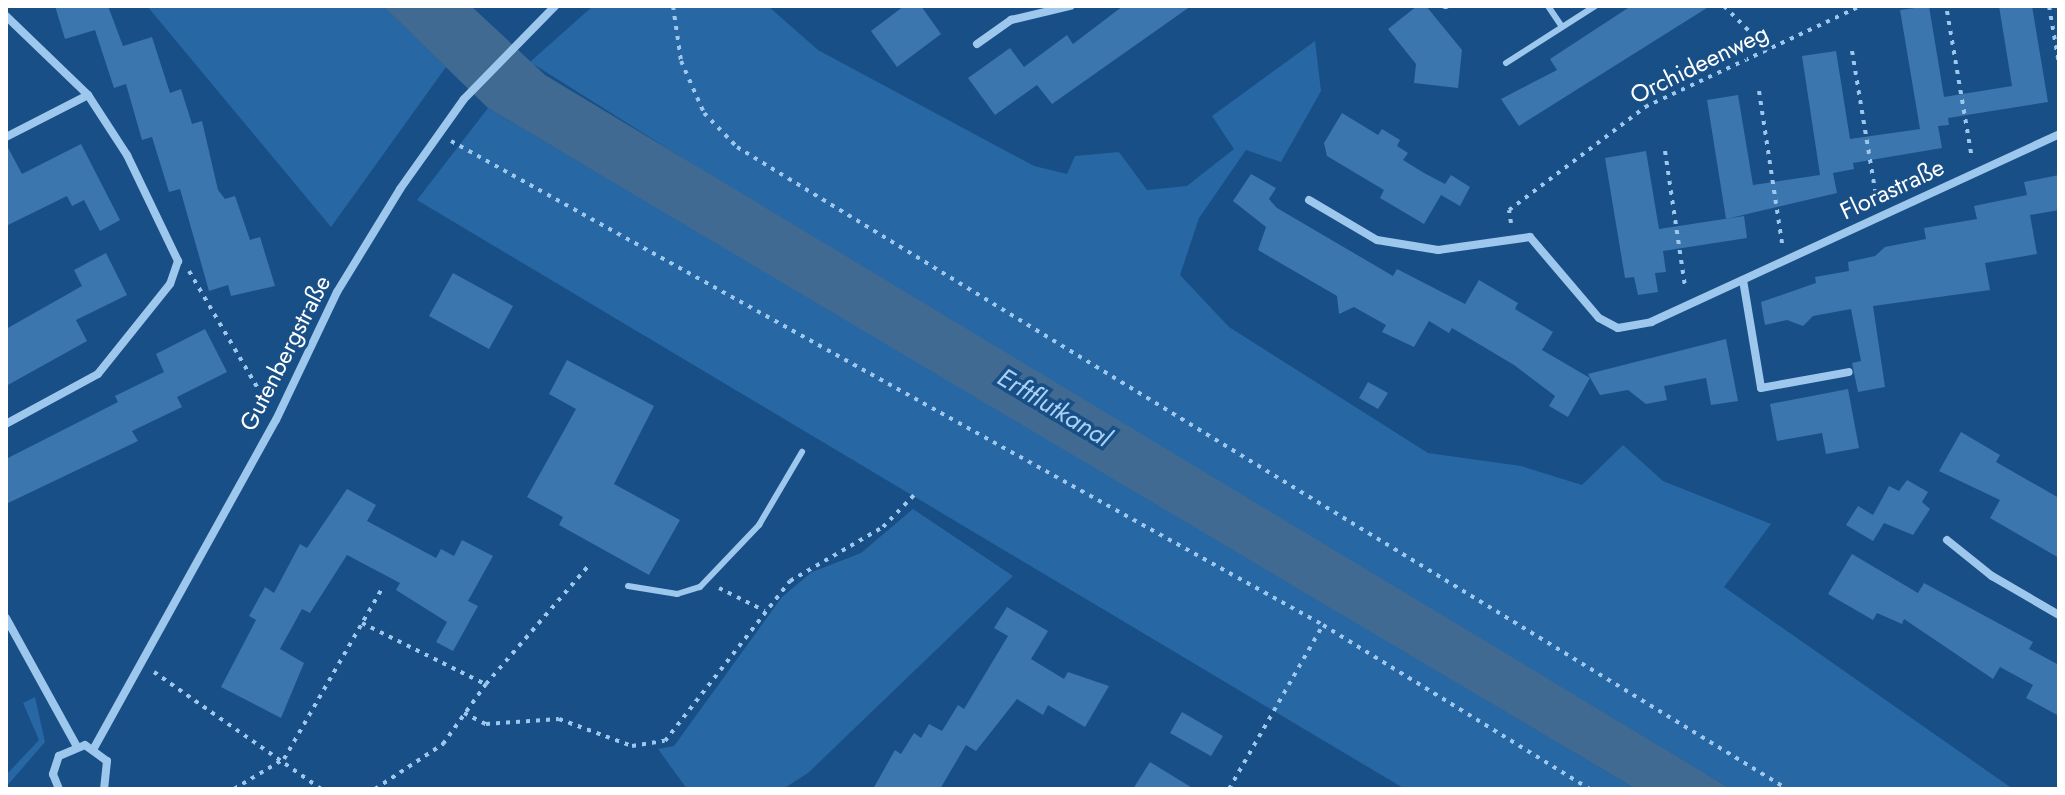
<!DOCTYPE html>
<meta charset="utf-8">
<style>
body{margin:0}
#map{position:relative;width:2065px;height:795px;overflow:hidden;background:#184f86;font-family:Jost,sans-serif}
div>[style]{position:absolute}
.green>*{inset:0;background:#2767a4}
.water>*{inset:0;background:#406a92}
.building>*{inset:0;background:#3c76ae}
.path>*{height:4px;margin-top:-2px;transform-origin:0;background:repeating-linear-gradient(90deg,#9ec7ed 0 4px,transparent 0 10px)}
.service>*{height:6px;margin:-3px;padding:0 3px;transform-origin:3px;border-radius:3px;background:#9ec7ed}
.minor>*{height:8px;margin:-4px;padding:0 4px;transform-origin:4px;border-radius:4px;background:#9ec7ed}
span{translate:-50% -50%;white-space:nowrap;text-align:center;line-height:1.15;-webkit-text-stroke:7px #184f86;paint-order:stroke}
.street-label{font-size:24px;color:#fff}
.water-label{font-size:26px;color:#a9d1f5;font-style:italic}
.frame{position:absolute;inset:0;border:8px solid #fff;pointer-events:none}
</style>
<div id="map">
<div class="green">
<div style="clip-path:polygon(147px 6px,383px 6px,446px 67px,331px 227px)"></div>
<div style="clip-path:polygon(593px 6px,768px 6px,818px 50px,1034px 166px,1067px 174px,1075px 156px,1119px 152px,1147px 190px,1187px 186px,1234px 149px,1212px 116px,1315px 41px,1321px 91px,1281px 162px,1246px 150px,1199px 218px,1180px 275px,1229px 327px,1428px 453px,1521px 466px,1582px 485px,1623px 445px,1663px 481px,1771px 524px,1724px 587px,2013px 789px,1731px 789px,819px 244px,530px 62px)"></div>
<div style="clip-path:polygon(488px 108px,1042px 434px,1636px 789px,1405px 789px,1262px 704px,417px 200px)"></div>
<div style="clip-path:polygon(913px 509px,1013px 576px,808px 773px,783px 789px,687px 789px,658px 749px,674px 746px,782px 597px,812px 572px,861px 553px)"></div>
<div style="clip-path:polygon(35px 697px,45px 742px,6px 787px,6px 775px,39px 740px,23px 703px)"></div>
</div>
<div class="water">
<div style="clip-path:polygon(383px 6px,471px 6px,545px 75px,1731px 789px,1636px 789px,488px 108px)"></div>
</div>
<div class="building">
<div style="clip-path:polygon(55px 6px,108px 6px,123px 46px,152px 37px,170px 93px,181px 89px,192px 124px,202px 121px,218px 190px,225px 199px,235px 196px,250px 240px,260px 237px,275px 286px,231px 296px,228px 285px,209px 291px,180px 189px,169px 192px,152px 137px,142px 140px,126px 84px,114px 88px,95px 30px,65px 39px)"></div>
<div style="clip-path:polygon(904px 6px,921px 6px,941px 34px,897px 67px,871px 31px)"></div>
<div style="clip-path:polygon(1123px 6px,1191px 6px,1052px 104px,1037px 85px,995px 115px,968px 78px,1010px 48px,1024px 67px,1067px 35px,1073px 44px)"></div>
<div style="clip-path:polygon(1417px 6px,1426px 6px,1462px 50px,1458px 88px,1414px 83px,1416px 64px,1388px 29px)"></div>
<div style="clip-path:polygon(1631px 6px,1710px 6px,1519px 126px,1501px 99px,1557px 70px,1550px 59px)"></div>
<div style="clip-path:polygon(1929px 6px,1944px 97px,2012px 86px,1999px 6px,2032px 6px,2048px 102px,1948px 118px,1949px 125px,1938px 126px,1942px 148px,1853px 163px,1854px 169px,1833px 173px,1837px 193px,1726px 219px,1707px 100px,1738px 95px,1753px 185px,1820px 175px,1802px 56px,1836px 51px,1850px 139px,1920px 129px,1900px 10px)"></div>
<div style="clip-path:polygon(1342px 113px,1378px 135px,1382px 129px,1400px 140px,1397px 146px,1408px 153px,1403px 160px,1424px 173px,1445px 184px,1451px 175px,1470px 187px,1460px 206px,1441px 195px,1424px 224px,1380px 198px,1384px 190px,1327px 156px,1324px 143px)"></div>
<div style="clip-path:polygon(6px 144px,22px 174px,81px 144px,120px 220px,100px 231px,84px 200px,72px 206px,67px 196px,6px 226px)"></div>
<div style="clip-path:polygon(1646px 151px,1659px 229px,1744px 216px,1747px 238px,1663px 251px,1666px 272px,1655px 273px,1658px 292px,1638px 295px,1634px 277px,1625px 278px,1605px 158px)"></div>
<div style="clip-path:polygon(1251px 174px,1276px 188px,1269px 199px,1277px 208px,1393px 276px,1397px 269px,1465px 304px,1479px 280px,1518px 303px,1515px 309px,1553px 332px,1542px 350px,1590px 378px,1568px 417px,1549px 406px,1555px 396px,1514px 365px,1452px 328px,1449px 333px,1429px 321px,1414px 347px,1382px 332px,1386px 325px,1354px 307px,1339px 314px,1337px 296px,1258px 250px,1266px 227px,1233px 201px)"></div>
<div style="clip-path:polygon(2059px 175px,2059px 210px,2030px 215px,2037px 254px,1985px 263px,1990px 290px,1873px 306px,1885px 387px,1858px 392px,1852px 363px,1861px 361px,1851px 309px,1813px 316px,1803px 326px,1787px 320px,1765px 325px,1761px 302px,1816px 283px,1815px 277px,1849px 271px,1848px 262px,1875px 256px,1885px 247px,1926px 239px,1924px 228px,1977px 219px,1974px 206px,2027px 195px,2024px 182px)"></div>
<div style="clip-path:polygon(106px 253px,127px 295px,76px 320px,87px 341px,6px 386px,6px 329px,82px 286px,74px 270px)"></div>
<div style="clip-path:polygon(453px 273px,513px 306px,489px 349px,429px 316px)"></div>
<div style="clip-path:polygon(205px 329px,227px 372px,177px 397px,182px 407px,132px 431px,138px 441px,6px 504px,6px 459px,118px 402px,115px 396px,164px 372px,156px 354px)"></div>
<div style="clip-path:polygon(1726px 339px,1738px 401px,1711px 405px,1706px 378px,1664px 386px,1667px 400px,1646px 404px,1628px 390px,1600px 395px,1588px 374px)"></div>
<div style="clip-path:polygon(567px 360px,654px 406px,614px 484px,680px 520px,649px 575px,559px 525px,563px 517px,527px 497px,576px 409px,549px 394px)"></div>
<div style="clip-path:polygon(1368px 382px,1388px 393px,1378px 409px,1359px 398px)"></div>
<div style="clip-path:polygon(1848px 389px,1859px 448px,1826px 454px,1822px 433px,1777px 441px,1770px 404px)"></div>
<div style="clip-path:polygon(1961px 432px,2000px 455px,1996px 462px,2059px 498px,2059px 558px,1990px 518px,2000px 500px,1939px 471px)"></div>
<div style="clip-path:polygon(1907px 480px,1928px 492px,1922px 502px,1930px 509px,1913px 535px,1884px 523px,1873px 541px,1846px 525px,1858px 506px,1873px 515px,1889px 486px,1899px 491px)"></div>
<div style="clip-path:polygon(347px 489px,376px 505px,367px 521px,436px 558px,441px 549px,454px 556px,462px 540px,493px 556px,468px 601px,478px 606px,453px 651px,436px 642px,447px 622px,396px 590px,400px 583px,347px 555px,310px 613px,302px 609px,280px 649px,304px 663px,281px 718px,221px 687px,256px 620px,249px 616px,265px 587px,274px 593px,300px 544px,307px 548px)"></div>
<div style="clip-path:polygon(1852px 554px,1918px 593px,1924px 583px,2033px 642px,2029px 649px,2059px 665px,2059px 716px,2026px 698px,2033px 685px,2000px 667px,1993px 679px,1904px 619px,1902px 624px,1877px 613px,1873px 620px,1828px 594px)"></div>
<div style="clip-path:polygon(1007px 607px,1048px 631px,1031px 659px,1064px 679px,1068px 672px,1109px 686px,1085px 727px,1048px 705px,1043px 715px,1017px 699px,976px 751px,966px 745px,940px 789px,873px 789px,895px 750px,901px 754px,914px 733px,921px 738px,929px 724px,942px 731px,958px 705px,964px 709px,1008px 636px,994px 628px)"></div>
<div style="clip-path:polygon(1182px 712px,1223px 736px,1211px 756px,1170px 733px)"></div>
<div style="clip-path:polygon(1150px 762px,1194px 789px,1133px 789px)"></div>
</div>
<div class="path">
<div style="left:673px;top:6px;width:56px;rotate:81.7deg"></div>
<div style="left:681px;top:61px;width:57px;rotate:66.1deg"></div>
<div style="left:704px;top:113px;width:47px;rotate:45.9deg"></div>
<div style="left:737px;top:147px;width:1231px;rotate:31.44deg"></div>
<div style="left:1724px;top:6px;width:62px;rotate:45deg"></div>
<div style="left:2049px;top:6px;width:59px;rotate:80.2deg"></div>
<div style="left:1947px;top:11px;width:150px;rotate:80.4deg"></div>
<div style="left:1852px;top:51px;width:153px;rotate:80.6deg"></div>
<div style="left:1759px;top:91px;width:154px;rotate:81.4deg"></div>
<div style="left:451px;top:141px;width:997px;rotate:29.03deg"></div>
<div style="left:1323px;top:625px;width:313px;rotate:31.6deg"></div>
<div style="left:1665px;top:151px;width:137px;rotate:81.6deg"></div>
<div style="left:1511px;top:223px;width:13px;rotate:-99deg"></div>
<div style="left:1509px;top:210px;width:171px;rotate:-37.1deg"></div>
<div style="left:1645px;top:107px;width:238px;rotate:-25.1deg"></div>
<div style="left:189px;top:271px;width:154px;rotate:59.6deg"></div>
<div style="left:719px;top:588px;width:51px;rotate:26.6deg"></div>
<div style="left:362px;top:623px;width:137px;rotate:26.4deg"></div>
<div style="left:154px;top:672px;width:204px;rotate:35deg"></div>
<div style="left:464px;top:713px;width:25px;rotate:27deg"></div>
<div style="left:486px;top:724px;width:73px;rotate:-3.9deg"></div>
<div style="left:559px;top:719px;width:78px;rotate:20.3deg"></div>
<div style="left:632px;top:746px;width:33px;rotate:-9deg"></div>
<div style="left:665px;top:741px;width:203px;rotate:-52deg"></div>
<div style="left:790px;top:581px;width:108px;rotate:-30.1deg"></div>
<div style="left:883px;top:527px;width:49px;rotate:-45.8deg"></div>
<div style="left:234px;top:789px;width:58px;rotate:-31deg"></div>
<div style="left:284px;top:759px;width:198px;rotate:-60.1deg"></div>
<div style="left:375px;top:789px;width:82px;rotate:-33.5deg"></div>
<div style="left:443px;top:744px;width:74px;rotate:-54.4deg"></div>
<div style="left:486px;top:684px;width:159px;rotate:-49.1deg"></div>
<div style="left:1229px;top:789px;width:189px;rotate:-60.2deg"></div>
</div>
<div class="service">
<div style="left:1445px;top:6px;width:1px"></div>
<div style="left:1548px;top:6px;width:25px;rotate:56deg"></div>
<div style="left:1506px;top:63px;width:106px;rotate:-32.6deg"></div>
<div style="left:628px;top:586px;width:50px;rotate:9.3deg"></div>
<div style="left:677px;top:594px;width:24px;rotate:-17deg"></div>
<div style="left:700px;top:587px;width:86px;rotate:-46.4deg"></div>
<div style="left:759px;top:525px;width:85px;rotate:-59.5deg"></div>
</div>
<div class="minor">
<div style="left:6px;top:16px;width:114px;rotate:43.9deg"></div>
<div style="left:88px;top:95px;width:72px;rotate:57deg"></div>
<div style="left:127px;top:155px;width:118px;rotate:64.3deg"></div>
<div style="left:178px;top:261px;width:24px;rotate:109deg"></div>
<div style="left:170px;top:284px;width:115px;rotate:128.7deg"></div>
<div style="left:98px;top:374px;width:105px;rotate:151.5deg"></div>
<div style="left:977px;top:44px;width:42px;rotate:-35.2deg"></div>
<div style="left:1011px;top:20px;width:61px;rotate:-13.3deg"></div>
<div style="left:6px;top:137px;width:92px;rotate:-27.1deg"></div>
<div style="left:1309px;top:200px;width:79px;rotate:30.5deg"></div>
<div style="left:1377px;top:240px;width:62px;rotate:9.3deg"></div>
<div style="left:1438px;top:250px;width:93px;rotate:-8deg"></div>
<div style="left:1530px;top:237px;width:106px;rotate:49.6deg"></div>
<div style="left:1599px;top:318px;width:21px;rotate:28deg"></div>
<div style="left:1618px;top:328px;width:34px;rotate:-10deg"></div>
<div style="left:1651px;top:322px;width:449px;rotate:-24.7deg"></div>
<div style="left:1743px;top:280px;width:109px;rotate:80.5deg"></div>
<div style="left:1761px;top:388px;width:89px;rotate:-10.3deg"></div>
<div style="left:1947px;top:540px;width:58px;rotate:38.7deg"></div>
<div style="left:1992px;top:576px;width:78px;rotate:30.2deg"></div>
<div style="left:6px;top:618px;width:145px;rotate:61.1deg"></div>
<div style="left:94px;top:748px;width:375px;rotate:-61deg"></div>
<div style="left:276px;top:420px;width:142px;rotate:-64.5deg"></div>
<div style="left:337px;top:292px;width:121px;rotate:-58.5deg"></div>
<div style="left:400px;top:189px;width:110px;rotate:-54.6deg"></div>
<div style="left:464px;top:99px;width:130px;rotate:-45.6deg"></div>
<div style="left:59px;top:789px;width:16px;rotate:-112deg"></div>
<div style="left:53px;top:774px;width:19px;rotate:-72deg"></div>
<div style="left:59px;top:756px;width:28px;rotate:-23deg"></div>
<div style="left:85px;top:745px;width:27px;rotate:36deg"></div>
<div style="left:107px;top:761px;width:28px;rotate:96deg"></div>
</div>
<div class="street-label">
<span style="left:1699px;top:64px;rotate:-26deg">Orchideenweg</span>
<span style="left:1892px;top:189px;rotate:-25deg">Florastraße</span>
<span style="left:285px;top:353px;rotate:-63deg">Gutenbergstraße</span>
</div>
<div class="water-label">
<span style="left:1054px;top:408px;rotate:31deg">Erftflutkanal</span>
</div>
<div class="frame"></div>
</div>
